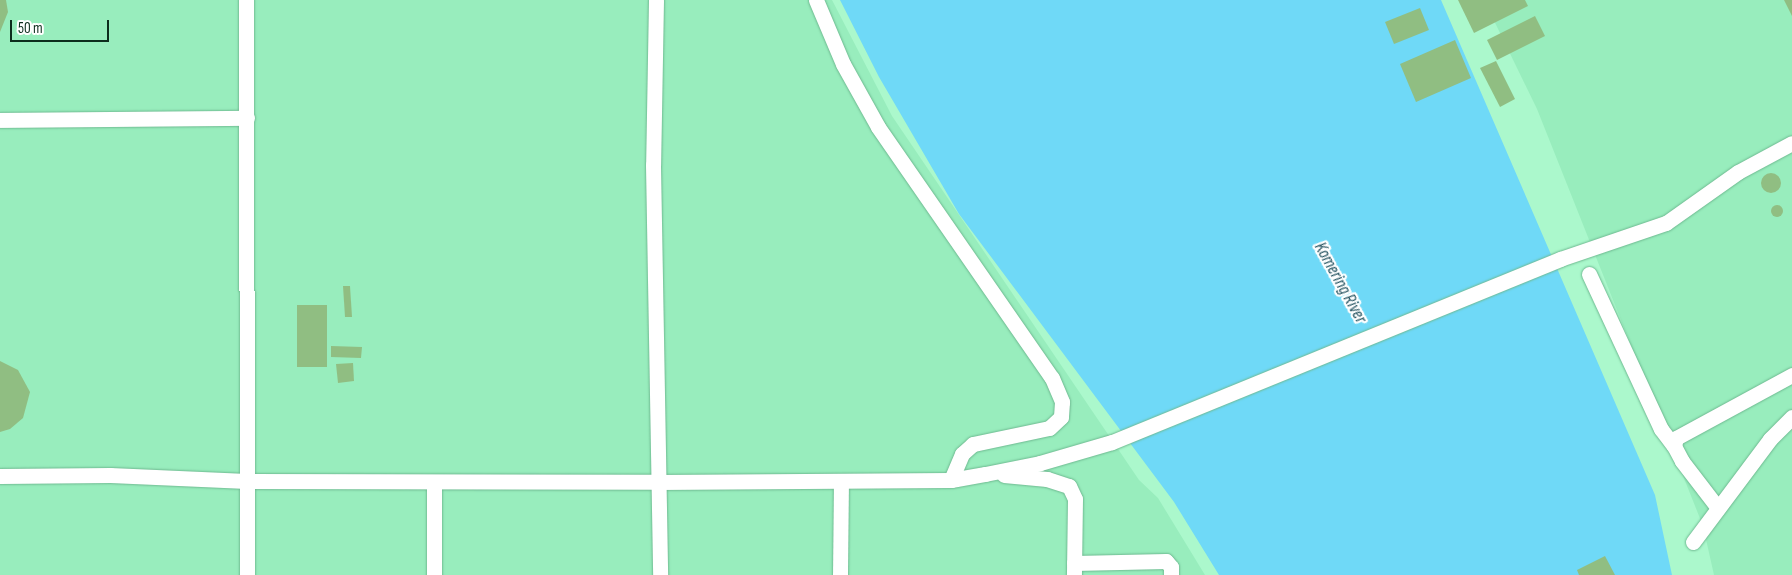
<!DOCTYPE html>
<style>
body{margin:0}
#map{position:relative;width:1792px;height:575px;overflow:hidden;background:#abf8cc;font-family:"Sofia Sans Condensed",sans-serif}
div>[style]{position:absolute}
.built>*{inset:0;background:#98edbd}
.water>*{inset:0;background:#6fd9f7}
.building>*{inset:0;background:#90be82}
.round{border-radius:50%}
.roads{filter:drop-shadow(0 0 1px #6eb990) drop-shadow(0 0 1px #6eb990)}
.minor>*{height:15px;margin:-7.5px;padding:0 7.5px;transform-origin:7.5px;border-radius:7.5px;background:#fff}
span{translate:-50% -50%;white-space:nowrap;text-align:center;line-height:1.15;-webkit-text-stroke:4.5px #fff;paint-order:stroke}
.water-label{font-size:18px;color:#285663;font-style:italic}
.scale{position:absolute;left:10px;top:20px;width:99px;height:22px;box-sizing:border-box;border:2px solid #0d2d1d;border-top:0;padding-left:6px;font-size:15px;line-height:18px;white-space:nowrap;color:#0d2d1d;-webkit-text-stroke:4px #fff;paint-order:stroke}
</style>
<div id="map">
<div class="built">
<div style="clip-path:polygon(0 0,832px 0,892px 116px,1139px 480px,1158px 498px,1205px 575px,0 575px)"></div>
<div style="clip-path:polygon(1484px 0,1792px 0,1792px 575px,1714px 575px,1703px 526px,1537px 109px)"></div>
</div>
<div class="water">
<div style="clip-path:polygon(840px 0,1441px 0,1655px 495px,1672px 575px,1219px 575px,1174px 502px,959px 214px,879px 77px)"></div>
</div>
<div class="building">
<div style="clip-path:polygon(0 0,6px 0,8px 12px,0 32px)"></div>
<div style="clip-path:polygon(1458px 0,1525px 0,1528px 6px,1474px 33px)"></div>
<div style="clip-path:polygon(1784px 0,1792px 0,1792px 16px)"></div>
<div style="clip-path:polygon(1420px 8px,1429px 30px,1394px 44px,1385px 22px)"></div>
<div style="clip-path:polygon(1535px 16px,1545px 36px,1497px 60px,1487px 40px)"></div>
<div style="clip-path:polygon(1455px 40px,1471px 78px,1416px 102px,1400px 64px)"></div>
<div style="clip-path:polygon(1496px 61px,1515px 99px,1500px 107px,1480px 68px)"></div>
<div class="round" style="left:1761px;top:173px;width:20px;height:20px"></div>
<div class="round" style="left:1771px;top:205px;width:12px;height:12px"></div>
<div style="clip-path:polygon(343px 286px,350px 286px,352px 317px,345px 317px)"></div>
<div style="clip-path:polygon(297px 305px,327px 305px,327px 367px,297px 367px)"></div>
<div style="clip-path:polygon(331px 346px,362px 347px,361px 358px,331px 357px)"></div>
<div style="clip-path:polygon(0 361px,18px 370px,30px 392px,23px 418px,10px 429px,0 432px)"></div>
<div style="clip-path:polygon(353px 363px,354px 381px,338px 383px,336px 364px)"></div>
<div style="clip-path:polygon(1605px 556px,1615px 575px,1579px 575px,1577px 570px)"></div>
</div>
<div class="roads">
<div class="minor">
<div style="left:246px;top:0;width:575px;rotate:89.9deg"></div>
<div style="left:656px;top:0;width:165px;rotate:91deg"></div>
<div style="left:653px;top:165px;width:410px;rotate:89deg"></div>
<div style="left:816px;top:0;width:69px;rotate:67.1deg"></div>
<div style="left:843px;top:64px;width:72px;rotate:60.9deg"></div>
<div style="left:878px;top:127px;width:305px;rotate:55.3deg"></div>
<div style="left:1052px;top:378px;width:26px;rotate:67deg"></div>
<div style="left:1062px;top:402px;width:15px;rotate:94deg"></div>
<div style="left:1061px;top:417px;width:16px;rotate:137deg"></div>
<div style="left:1049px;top:428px;width:78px;rotate:168.1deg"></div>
<div style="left:973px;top:444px;width:15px;rotate:138deg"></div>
<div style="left:962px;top:454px;width:28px;rotate:113deg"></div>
<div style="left:0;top:120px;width:247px;rotate:-0.5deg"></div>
<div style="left:1589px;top:274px;width:171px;rotate:65.1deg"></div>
<div style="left:1661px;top:429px;width:21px;rotate:53deg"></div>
<div style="left:1004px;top:475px;width:43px;rotate:5.3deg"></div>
<div style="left:1047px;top:479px;width:23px;rotate:18deg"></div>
<div style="left:1069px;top:486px;width:14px;rotate:65deg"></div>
<div style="left:1075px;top:499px;width:76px;rotate:90.8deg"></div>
<div style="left:0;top:476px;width:110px;rotate:-0.5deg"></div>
<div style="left:110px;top:475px;width:137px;rotate:2.5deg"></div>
<div style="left:247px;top:481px;width:410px;rotate:0.1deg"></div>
<div style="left:657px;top:482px;width:294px;rotate:-0.4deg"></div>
<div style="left:951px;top:480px;width:35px;rotate:-10deg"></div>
<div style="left:985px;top:474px;width:56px;rotate:-11.3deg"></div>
<div style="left:1040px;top:463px;width:75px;rotate:-16.3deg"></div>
<div style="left:1112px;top:442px;width:484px;rotate:-22.2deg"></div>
<div style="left:1560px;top:259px;width:112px;rotate:-18.8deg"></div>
<div style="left:1666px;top:223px;width:88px;rotate:-35.3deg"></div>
<div style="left:1738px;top:172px;width:61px;rotate:-28.2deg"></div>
<div style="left:434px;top:482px;width:93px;rotate:90deg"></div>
<div style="left:1718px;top:508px;width:59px;rotate:-127.5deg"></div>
<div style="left:1682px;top:461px;width:17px;rotate:-118deg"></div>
<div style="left:1674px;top:446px;width:8px;rotate:-76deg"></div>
<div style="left:1676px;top:438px;width:132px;rotate:-28.5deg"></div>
<div style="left:1693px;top:542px;width:129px;rotate:-53.2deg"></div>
<div style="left:1770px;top:439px;width:31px;rotate:-45deg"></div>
<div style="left:1074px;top:563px;width:92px;rotate:-1.2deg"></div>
<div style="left:1166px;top:561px;width:8px;rotate:50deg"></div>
<div style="left:1171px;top:567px;width:8px;rotate:90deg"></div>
<div style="left:840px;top:575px;width:94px;rotate:-89.4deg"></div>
</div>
</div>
<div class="water-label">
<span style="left:1340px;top:283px;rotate:61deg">Komering River</span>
</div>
<div class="scale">50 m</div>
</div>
